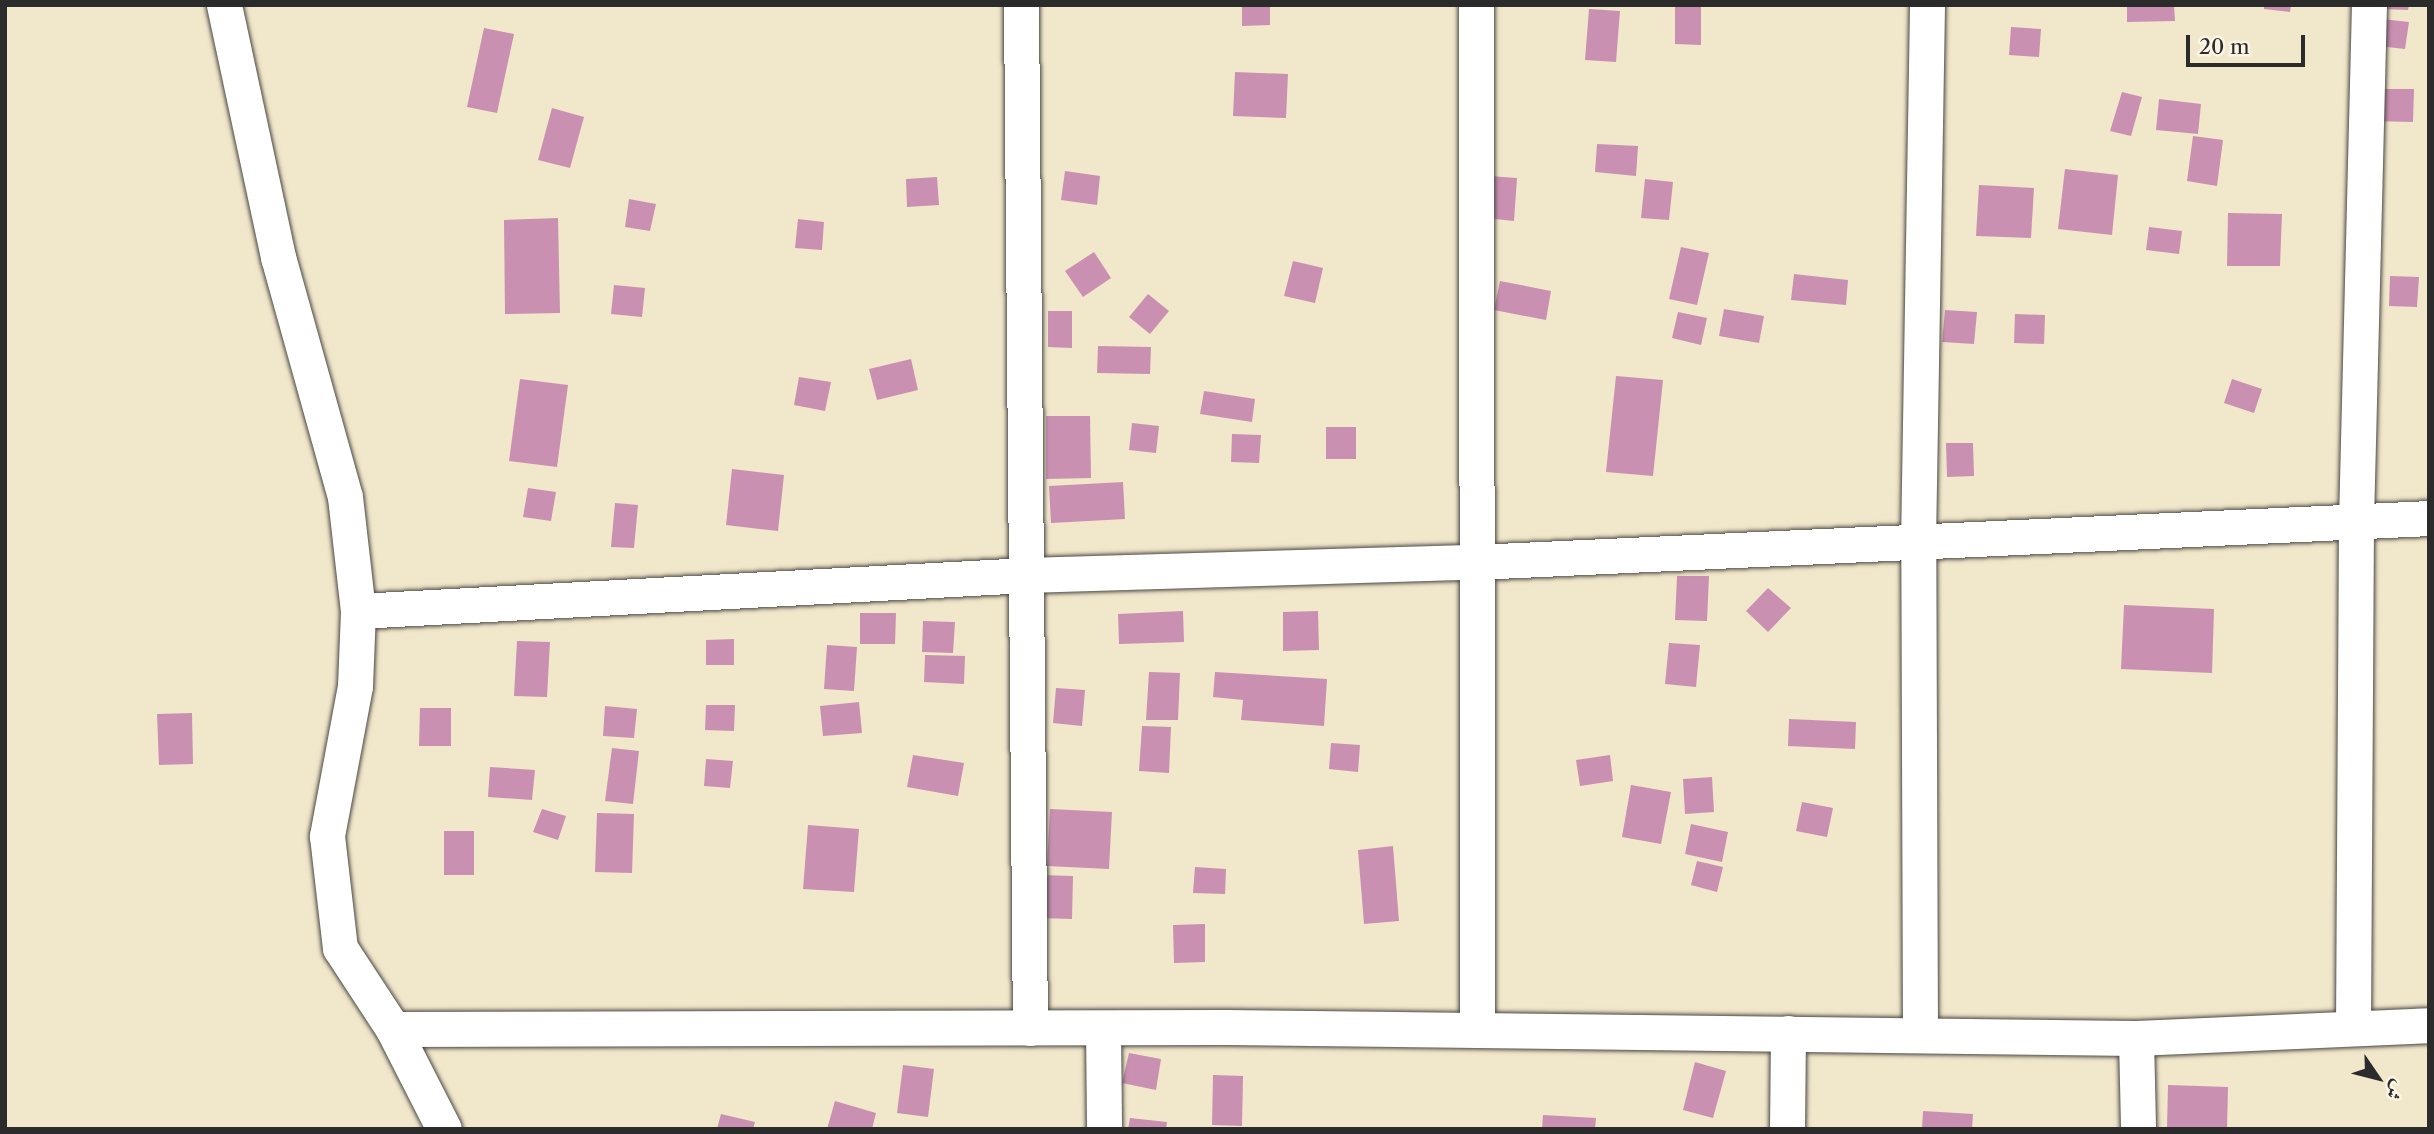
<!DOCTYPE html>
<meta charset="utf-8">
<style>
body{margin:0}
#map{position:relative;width:2434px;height:1134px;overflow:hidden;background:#f1e7cb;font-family:"Libre Caslon Text",Amiri,serif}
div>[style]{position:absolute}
.building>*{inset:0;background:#ca90b2}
.roads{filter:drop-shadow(0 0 2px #494743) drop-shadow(0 0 2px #494743)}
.minor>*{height:35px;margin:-17.5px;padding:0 17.5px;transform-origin:17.5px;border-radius:17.5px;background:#fff}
span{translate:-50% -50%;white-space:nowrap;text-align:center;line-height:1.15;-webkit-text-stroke:7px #fcf5e5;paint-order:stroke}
.frame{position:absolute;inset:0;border:7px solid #2b2b2b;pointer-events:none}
.north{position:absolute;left:2343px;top:1043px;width:70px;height:70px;-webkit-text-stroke:5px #fcf5e5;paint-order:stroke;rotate:125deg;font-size:19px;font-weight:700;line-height:28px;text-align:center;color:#2b2b2b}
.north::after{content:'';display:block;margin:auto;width:24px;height:32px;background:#2b2b2b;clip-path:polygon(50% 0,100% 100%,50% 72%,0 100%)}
.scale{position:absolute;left:2186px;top:35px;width:119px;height:32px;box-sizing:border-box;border:4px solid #2b2b2b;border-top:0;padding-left:9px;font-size:21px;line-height:24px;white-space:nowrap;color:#2b2b2b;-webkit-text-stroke:5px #fcf5e5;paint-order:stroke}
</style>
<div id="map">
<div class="building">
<div style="clip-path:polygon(1242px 5px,1270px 5px,1270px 25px,1242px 26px)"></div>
<div style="clip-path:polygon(1675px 5px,1701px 5px,1701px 45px,1675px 44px)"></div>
<div style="clip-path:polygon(2127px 5px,2174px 5px,2175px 21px,2127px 22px)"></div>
<div style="clip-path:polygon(2264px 5px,2291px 5px,2290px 12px,2264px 9px)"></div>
<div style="clip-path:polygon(2382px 5px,2409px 5px,2408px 10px,2382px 9px)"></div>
<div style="clip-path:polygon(1589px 9px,1620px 11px,1616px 62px,1585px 60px)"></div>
<div style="clip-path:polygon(2382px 19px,2409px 22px,2405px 49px,2378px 46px)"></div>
<div style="clip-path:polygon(2011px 27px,2041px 29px,2039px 57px,2009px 55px)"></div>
<div style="clip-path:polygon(484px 28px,514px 34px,497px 113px,467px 107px)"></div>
<div style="clip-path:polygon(1235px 72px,1288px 74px,1286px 118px,1233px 116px)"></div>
<div style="clip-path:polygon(2372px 89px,2414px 89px,2413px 122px,2371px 121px)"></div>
<div style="clip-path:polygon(2122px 92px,2142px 97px,2131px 136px,2110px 131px)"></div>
<div style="clip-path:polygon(2159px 99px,2201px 104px,2198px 134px,2156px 130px)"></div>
<div style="clip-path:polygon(552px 108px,584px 117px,570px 168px,538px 160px)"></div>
<div style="clip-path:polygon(2193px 136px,2223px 140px,2217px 186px,2187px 181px)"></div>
<div style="clip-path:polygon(1597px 144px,1638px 146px,1636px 176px,1595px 172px)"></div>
<div style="clip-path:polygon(2065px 169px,2118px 175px,2112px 235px,2058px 229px)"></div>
<div style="clip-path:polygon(1065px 171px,1100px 176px,1097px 205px,1061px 200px)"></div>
<div style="clip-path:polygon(1489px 176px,1517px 178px,1514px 221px,1485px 218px)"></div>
<div style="clip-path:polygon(937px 177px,939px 205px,907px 207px,906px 179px)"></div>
<div style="clip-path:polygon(1645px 179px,1673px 182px,1669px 220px,1641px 218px)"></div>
<div style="clip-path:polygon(1979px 185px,2034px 188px,2031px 238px,1976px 236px)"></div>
<div style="clip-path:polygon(629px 199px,656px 204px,650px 231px,625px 227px)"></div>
<div style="clip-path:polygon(2228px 213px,2282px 214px,2280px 266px,2227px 266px)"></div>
<div style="clip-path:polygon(558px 218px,560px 313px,505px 314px,504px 220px)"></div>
<div style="clip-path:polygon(798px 219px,824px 222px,822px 250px,795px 248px)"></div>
<div style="clip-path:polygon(2149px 227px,2182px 231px,2179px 254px,2146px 250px)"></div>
<div style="clip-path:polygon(1681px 247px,1709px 253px,1697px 305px,1669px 299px)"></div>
<div style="clip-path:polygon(1094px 252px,1111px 278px,1083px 297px,1065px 271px)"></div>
<div style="clip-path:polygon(1293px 261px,1323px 268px,1315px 303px,1284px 296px)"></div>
<div style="clip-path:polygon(1794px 274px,1848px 280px,1846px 305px,1791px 300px)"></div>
<div style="clip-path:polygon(2390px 276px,2419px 277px,2417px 307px,2389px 306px)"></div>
<div style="clip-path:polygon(1500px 281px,1551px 291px,1546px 320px,1494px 310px)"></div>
<div style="clip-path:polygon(614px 285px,645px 288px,642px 317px,611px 314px)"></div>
<div style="clip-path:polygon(1148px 294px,1169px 311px,1150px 334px,1129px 317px)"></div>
<div style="clip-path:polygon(1724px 309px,1764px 316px,1759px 343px,1719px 336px)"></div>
<div style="clip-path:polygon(1945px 310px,1977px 312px,1974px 344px,1942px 342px)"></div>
<div style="clip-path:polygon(1048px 311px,1072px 311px,1072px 348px,1048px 347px)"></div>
<div style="clip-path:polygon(1678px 312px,1707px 318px,1701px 345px,1672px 338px)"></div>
<div style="clip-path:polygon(2015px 314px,2045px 315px,2044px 344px,2014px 343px)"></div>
<div style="clip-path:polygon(1098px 346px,1151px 347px,1150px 374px,1097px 373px)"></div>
<div style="clip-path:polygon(911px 359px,918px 390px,877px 400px,869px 369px)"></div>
<div style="clip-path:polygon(1616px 376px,1663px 380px,1653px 476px,1606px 472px)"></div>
<div style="clip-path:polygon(799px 377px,831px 382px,825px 411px,794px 405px)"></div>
<div style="clip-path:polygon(520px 379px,568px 385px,557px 467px,509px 461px)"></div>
<div style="clip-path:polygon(2232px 379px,2262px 389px,2254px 413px,2224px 403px)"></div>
<div style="clip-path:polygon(1204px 391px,1255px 399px,1252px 422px,1200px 414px)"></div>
<div style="clip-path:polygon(1046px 416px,1090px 416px,1091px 478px,1046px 479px)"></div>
<div style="clip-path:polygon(1132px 423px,1159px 426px,1156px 453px,1129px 450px)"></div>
<div style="clip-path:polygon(1326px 427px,1356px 427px,1356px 459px,1326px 459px)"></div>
<div style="clip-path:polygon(1232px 434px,1261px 435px,1259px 463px,1231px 462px)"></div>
<div style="clip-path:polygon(1946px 443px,1973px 443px,1974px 476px,1947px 477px)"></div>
<div style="clip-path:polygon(732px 469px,784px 475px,778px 531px,726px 525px)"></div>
<div style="clip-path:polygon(1123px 482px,1125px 519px,1051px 523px,1049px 486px)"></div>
<div style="clip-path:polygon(528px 488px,556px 492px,551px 521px,523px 517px)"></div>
<div style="clip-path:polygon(615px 503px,638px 505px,634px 548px,611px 547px)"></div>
<div style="clip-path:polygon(1677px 576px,1709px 576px,1707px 621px,1675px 620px)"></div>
<div style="clip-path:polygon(1768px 588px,1791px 608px,1768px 632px,1746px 611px)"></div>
<div style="clip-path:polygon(2124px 605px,2214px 609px,2212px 673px,2121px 669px)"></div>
<div style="clip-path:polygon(1183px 611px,1184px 642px,1119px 644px,1118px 614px)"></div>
<div style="clip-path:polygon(1318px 611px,1319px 650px,1283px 651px,1283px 612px)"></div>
<div style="clip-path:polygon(860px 613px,896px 613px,895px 644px,860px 644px)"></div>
<div style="clip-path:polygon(923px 621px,955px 622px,953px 653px,922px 652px)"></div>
<div style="clip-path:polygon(734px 639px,734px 665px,706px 665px,706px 640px)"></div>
<div style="clip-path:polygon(517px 641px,550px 642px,547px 697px,514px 696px)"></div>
<div style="clip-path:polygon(1669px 643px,1700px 645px,1696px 687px,1665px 684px)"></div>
<div style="clip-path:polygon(827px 645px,857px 647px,854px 691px,824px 689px)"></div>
<div style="clip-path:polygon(925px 655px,965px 656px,964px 684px,924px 682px)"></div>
<div style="clip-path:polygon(1149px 672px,1180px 673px,1178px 720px,1146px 720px)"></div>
<div style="clip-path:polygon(1215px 672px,1327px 679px,1324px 726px,1241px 720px,1243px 700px,1213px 697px)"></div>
<div style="clip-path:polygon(1056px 688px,1085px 690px,1082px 726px,1053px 723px)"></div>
<div style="clip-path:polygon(859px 702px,862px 733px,823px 736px,820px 706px)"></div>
<div style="clip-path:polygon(706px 705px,735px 705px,734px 731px,705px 730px)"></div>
<div style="clip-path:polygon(605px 706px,637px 709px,634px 738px,603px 736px)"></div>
<div style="clip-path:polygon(420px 708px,451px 708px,451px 746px,419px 746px)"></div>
<div style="clip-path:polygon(192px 713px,193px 764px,159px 765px,157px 714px)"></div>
<div style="clip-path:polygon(1789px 719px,1856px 722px,1855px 749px,1788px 746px)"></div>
<div style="clip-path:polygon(1142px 726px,1171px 727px,1169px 773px,1139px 771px)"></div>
<div style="clip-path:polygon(1331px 743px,1360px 745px,1358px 772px,1329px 769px)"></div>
<div style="clip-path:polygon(612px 748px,639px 751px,633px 804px,605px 801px)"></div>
<div style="clip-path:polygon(913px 755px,964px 763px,958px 796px,907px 787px)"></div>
<div style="clip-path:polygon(1610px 755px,1613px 781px,1580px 786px,1576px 760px)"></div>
<div style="clip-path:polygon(706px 759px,733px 761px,730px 788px,704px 786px)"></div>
<div style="clip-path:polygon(490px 767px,535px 770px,532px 800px,488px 797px)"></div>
<div style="clip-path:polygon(1712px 777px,1714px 812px,1685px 814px,1683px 779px)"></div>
<div style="clip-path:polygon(1631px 785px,1671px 792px,1661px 844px,1622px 837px)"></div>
<div style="clip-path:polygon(1802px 802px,1833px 808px,1827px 837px,1796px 831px)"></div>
<div style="clip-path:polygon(542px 809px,566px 816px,558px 840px,533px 832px)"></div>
<div style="clip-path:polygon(1050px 809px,1112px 812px,1109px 869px,1047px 866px)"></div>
<div style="clip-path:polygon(597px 813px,634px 814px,632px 873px,595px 872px)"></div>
<div style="clip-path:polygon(1691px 824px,1728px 832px,1722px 862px,1685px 854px)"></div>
<div style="clip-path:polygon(808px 825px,859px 829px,854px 892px,803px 889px)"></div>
<div style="clip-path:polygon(444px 831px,474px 831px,474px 875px,444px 875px)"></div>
<div style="clip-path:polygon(1393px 846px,1399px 921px,1364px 924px,1358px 850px)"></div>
<div style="clip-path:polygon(1697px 861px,1723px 867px,1717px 892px,1691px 885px)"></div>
<div style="clip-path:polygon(1195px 867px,1226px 869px,1225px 894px,1193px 893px)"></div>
<div style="clip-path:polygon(1040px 875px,1073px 876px,1072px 919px,1039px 918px)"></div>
<div style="clip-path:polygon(1205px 924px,1205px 962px,1174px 963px,1173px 925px)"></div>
<div style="clip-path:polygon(1129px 1053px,1161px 1059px,1156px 1090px,1122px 1083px)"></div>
<div style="clip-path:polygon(1695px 1062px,1726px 1071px,1713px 1118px,1683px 1110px)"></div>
<div style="clip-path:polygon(903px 1065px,934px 1069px,928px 1117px,897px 1113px)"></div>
<div style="clip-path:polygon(1213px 1075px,1243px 1076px,1242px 1126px,1212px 1125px)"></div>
<div style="clip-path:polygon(2168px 1085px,2228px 1087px,2227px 1129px,2167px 1129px)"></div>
<div style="clip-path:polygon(835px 1101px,876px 1113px,872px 1129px,827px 1129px)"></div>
<div style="clip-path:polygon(1923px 1111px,1973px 1114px,1972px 1129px,1922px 1129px)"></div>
<div style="clip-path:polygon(721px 1114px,755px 1122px,753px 1129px,717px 1129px)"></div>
<div style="clip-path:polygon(1543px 1115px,1596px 1118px,1595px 1129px,1542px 1129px)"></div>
<div style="clip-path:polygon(1130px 1118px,1167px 1122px,1166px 1129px,1128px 1129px)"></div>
</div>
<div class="roads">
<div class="minor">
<div style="left:224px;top:5px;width:258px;rotate:77.9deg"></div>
<div style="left:278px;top:257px;width:249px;rotate:74.4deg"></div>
<div style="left:345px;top:497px;width:115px;rotate:83.5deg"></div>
<div style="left:358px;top:611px;width:75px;rotate:92.3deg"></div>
<div style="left:355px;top:686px;width:153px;rotate:100.6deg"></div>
<div style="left:327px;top:836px;width:113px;rotate:83.4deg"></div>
<div style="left:340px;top:948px;width:97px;rotate:56.8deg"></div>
<div style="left:393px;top:1029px;width:112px;rotate:63deg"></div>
<div style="left:1021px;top:5px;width:1023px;rotate:89.5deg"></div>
<div style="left:1476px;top:5px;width:1025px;rotate:89.94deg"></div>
<div style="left:358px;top:611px;width:669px;rotate:-3.08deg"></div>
<div style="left:1026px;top:575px;width:450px;rotate:-1.7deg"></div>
<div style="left:1476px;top:562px;width:954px;rotate:-2.64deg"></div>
<div style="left:1103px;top:1028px;width:101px;rotate:89.4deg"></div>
<div style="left:2353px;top:1028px;width:507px;rotate:-89.66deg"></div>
<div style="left:2356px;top:521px;width:516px;rotate:-88.56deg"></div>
<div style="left:393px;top:1029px;width:833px;rotate:-0.14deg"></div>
<div style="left:1226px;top:1027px;width:910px;rotate:0.69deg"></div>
<div style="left:2136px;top:1038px;width:293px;rotate:-2.5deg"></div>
<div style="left:1920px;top:1035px;width:492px;rotate:-90.2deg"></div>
<div style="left:1918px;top:543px;width:538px;rotate:-89.04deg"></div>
<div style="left:2136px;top:1038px;width:91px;rotate:88.7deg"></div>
<div style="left:1787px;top:1129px;width:96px;rotate:-89.4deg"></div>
</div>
</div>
<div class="frame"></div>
<div class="north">ش</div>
<div class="scale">20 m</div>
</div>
